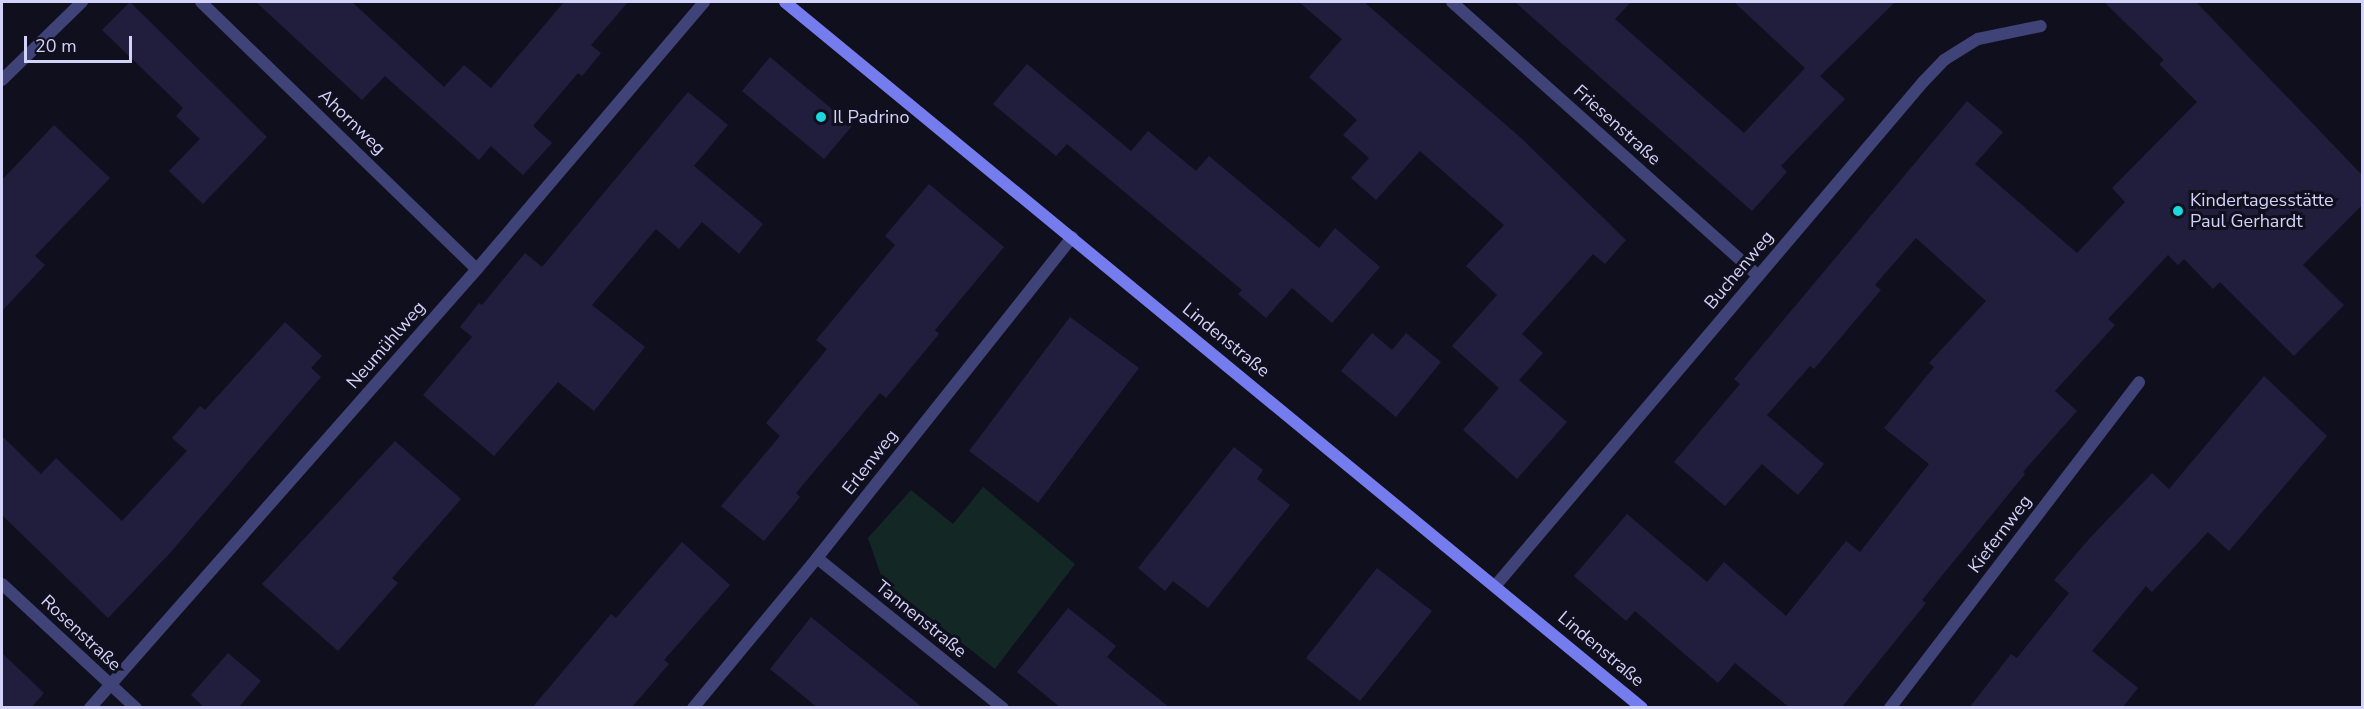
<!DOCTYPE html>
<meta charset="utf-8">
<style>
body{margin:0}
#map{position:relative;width:2364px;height:709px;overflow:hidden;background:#100f1e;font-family:"Nunito Sans",sans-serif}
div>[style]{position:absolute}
.green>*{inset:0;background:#132725}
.building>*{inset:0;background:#211e3d}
.minor>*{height:12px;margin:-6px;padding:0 6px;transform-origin:6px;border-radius:6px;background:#404377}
.secondary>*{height:12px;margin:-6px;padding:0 6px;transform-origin:6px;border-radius:6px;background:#757ced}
.dots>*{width:16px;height:16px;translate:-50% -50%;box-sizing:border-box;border:3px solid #100f1e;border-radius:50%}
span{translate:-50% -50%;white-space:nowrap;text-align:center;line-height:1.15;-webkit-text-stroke:6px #100f1e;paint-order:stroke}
.poi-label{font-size:18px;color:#d3d2f9}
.left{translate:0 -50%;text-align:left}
.street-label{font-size:18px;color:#d3d2f9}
.frame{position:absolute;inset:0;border:3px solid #d3d2f9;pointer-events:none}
.scale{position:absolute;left:24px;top:36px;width:108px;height:27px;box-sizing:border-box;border:3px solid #d3d2f9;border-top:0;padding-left:8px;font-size:18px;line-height:21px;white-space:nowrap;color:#d3d2f9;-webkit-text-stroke:4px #100f1e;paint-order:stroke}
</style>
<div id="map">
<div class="green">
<div style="clip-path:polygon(983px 487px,1075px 564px,995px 669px,883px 581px,868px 538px,911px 490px,953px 524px)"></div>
</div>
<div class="building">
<div style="clip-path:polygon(130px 2px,267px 137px,203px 204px,169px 171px,200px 139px,176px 116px,183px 108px,102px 30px)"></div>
<div style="clip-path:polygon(256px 2px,352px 2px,444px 87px,464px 65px,491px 88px,564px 2px,628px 2px,591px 45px,601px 53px,582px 76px,578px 73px,533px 126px,552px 143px,523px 175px,491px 146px,479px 160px,385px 76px,362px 100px)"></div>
<div style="clip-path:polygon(1299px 2px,1364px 2px,1521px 138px,1626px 240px,1605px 264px,1593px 254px,1522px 334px,1543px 353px,1519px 380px,1567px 422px,1517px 479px,1463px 430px,1499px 388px,1452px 346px,1497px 295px,1466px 266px,1504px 225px,1420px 151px,1376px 200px,1351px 178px,1369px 158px,1343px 135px,1357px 120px,1309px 77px,1342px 39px)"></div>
<div style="clip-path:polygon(1515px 2px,1631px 2px,1615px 19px,1744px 133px,1805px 68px,1734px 2px,1895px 2px,1820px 76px,1845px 99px,1781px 166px,1787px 172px,1752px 211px)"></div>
<div style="clip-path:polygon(2104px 2px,2196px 2px,2362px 175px,2362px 205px,2303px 265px,2344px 305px,2294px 356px,2220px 282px,2213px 289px,2184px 259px,2178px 265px,2168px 255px,2108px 319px,2115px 325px,2055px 391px,2077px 411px,2023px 472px,2025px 474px,1922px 600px,1926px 603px,1841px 708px,1790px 708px,1735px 663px,1718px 683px,1635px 611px,1626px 621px,1574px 576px,1627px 514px,1707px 582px,1724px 562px,1786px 616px,1846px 541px,1860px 552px,1929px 464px,1884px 428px,1934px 367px,1929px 363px,1986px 301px,1916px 238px,1875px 285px,1881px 290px,1814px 369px,1810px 366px,1767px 415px,1824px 464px,1798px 495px,1762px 464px,1725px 506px,1674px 462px,1740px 384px,1734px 379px,1967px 101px,2003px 132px,1975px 164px,2077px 253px,2125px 202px,2112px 188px,2197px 102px,2159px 64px,2164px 60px)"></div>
<div style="clip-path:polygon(770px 57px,852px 126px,824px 159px,742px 91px)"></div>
<div style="clip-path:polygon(1027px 64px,1131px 151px,1148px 131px,1196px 171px,1209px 156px,1319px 248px,1335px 228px,1380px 267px,1332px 323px,1292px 288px,1266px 318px,1238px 294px,1242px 290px,1067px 144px,1056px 156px,993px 104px)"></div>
<div style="clip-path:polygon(688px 92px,728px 125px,694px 166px,763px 224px,739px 254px,702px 222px,679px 249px,656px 229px,592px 305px,645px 347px,594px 411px,558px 382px,494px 456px,423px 395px,472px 337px,460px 327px,479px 303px,482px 305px,525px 253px,542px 267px)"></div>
<div style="clip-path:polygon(54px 125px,110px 178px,35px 256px,45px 265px,2px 311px,2px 180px)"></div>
<div style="clip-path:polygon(929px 184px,1004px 247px,935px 330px,939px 334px,886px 398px,880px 393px,796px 493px,800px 497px,764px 541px,721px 506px,780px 436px,766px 423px,827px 349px,816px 340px,895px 245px,885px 236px)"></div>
<div style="clip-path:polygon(1070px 317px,1139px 368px,1038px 503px,969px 451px)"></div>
<div style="clip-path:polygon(285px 322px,322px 356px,311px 368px,321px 377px,170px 553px,108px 618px,2px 515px,2px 436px,41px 474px,56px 458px,122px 521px,187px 451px,172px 438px,200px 406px,205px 410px)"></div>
<div style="clip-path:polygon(1372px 333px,1392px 350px,1406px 333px,1441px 362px,1396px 417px,1341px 371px)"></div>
<div style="clip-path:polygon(2264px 376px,2327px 436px,2229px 551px,2208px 532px,2152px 592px,2146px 586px,2092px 651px,2138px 688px,2122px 708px,1969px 708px,2011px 654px,2017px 658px,2069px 593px,2054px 580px,2089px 539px,2152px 473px,2169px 489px)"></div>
<div style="clip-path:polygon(395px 441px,461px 499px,392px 578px,398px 583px,338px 651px,262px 584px)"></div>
<div style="clip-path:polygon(1234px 447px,1263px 470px,1257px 479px,1290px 505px,1208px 608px,1173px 581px,1165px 591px,1138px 568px)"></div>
<div style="clip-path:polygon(682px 542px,730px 585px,664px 660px,669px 664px,631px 708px,532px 708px,611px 614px,616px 618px)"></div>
<div style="clip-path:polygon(1377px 568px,1432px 611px,1360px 701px,1306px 658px)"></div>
<div style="clip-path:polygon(1068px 608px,1116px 646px,1107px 657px,1170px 708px,1061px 708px,1017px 672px)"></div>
<div style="clip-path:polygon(811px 617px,923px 708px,818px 708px,770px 669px)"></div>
<div style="clip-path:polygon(2px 653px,44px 693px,31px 708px,2px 708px)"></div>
<div style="clip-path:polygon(228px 653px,261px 681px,238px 708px,205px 708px,191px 695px)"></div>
</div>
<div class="minor">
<div style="left:201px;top:2px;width:384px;rotate:44.1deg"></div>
<div style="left:1452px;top:2px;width:411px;rotate:41.8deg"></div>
<div style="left:2px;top:80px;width:112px;rotate:-44.3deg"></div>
<div style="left:817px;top:558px;width:239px;rotate:38.9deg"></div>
<div style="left:2px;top:584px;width:183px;rotate:42.8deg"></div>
<div style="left:1496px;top:585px;width:660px;rotate:-49.67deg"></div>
<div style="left:1923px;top:82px;width:30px;rotate:-46deg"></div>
<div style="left:1944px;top:60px;width:40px;rotate:-32deg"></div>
<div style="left:1978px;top:39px;width:64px;rotate:-11.7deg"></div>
<div style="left:90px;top:708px;width:585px;rotate:-48.6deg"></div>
<div style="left:477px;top:269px;width:350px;rotate:-49.6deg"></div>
<div style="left:693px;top:708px;width:195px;rotate:-50.4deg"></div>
<div style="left:817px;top:558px;width:410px;rotate:-51.5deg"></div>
<div style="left:1890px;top:708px;width:410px;rotate:-52.6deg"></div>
</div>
<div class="secondary">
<div style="left:785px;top:2px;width:1110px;rotate:39.48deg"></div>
</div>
<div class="dots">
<div style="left:821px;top:117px;background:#1cd8db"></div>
<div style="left:2178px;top:211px;background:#1cd8db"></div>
</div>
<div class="poi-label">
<span class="left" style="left:833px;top:117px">Il Padrino</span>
<span class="left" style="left:2190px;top:211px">Kindertagesstätte<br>Paul Gerhardt</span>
</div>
<div class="street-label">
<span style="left:352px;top:122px;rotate:44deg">Ahornweg</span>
<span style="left:1617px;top:125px;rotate:42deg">Friesenstraße</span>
<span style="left:1739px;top:270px;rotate:-50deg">Buchenweg</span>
<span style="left:1226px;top:340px;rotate:39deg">Lindenstraße</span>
<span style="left:386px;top:345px;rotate:-49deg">Neumühlweg</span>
<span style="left:870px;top:462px;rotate:-52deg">Erlenweg</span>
<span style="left:2000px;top:534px;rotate:-53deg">Kiefernweg</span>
<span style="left:921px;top:619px;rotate:39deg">Tannenstraße</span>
<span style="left:81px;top:633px;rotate:43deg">Rosenstraße</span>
<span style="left:1601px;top:649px;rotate:40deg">Lindenstraße</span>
</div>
<div class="frame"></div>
<div class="scale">20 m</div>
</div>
